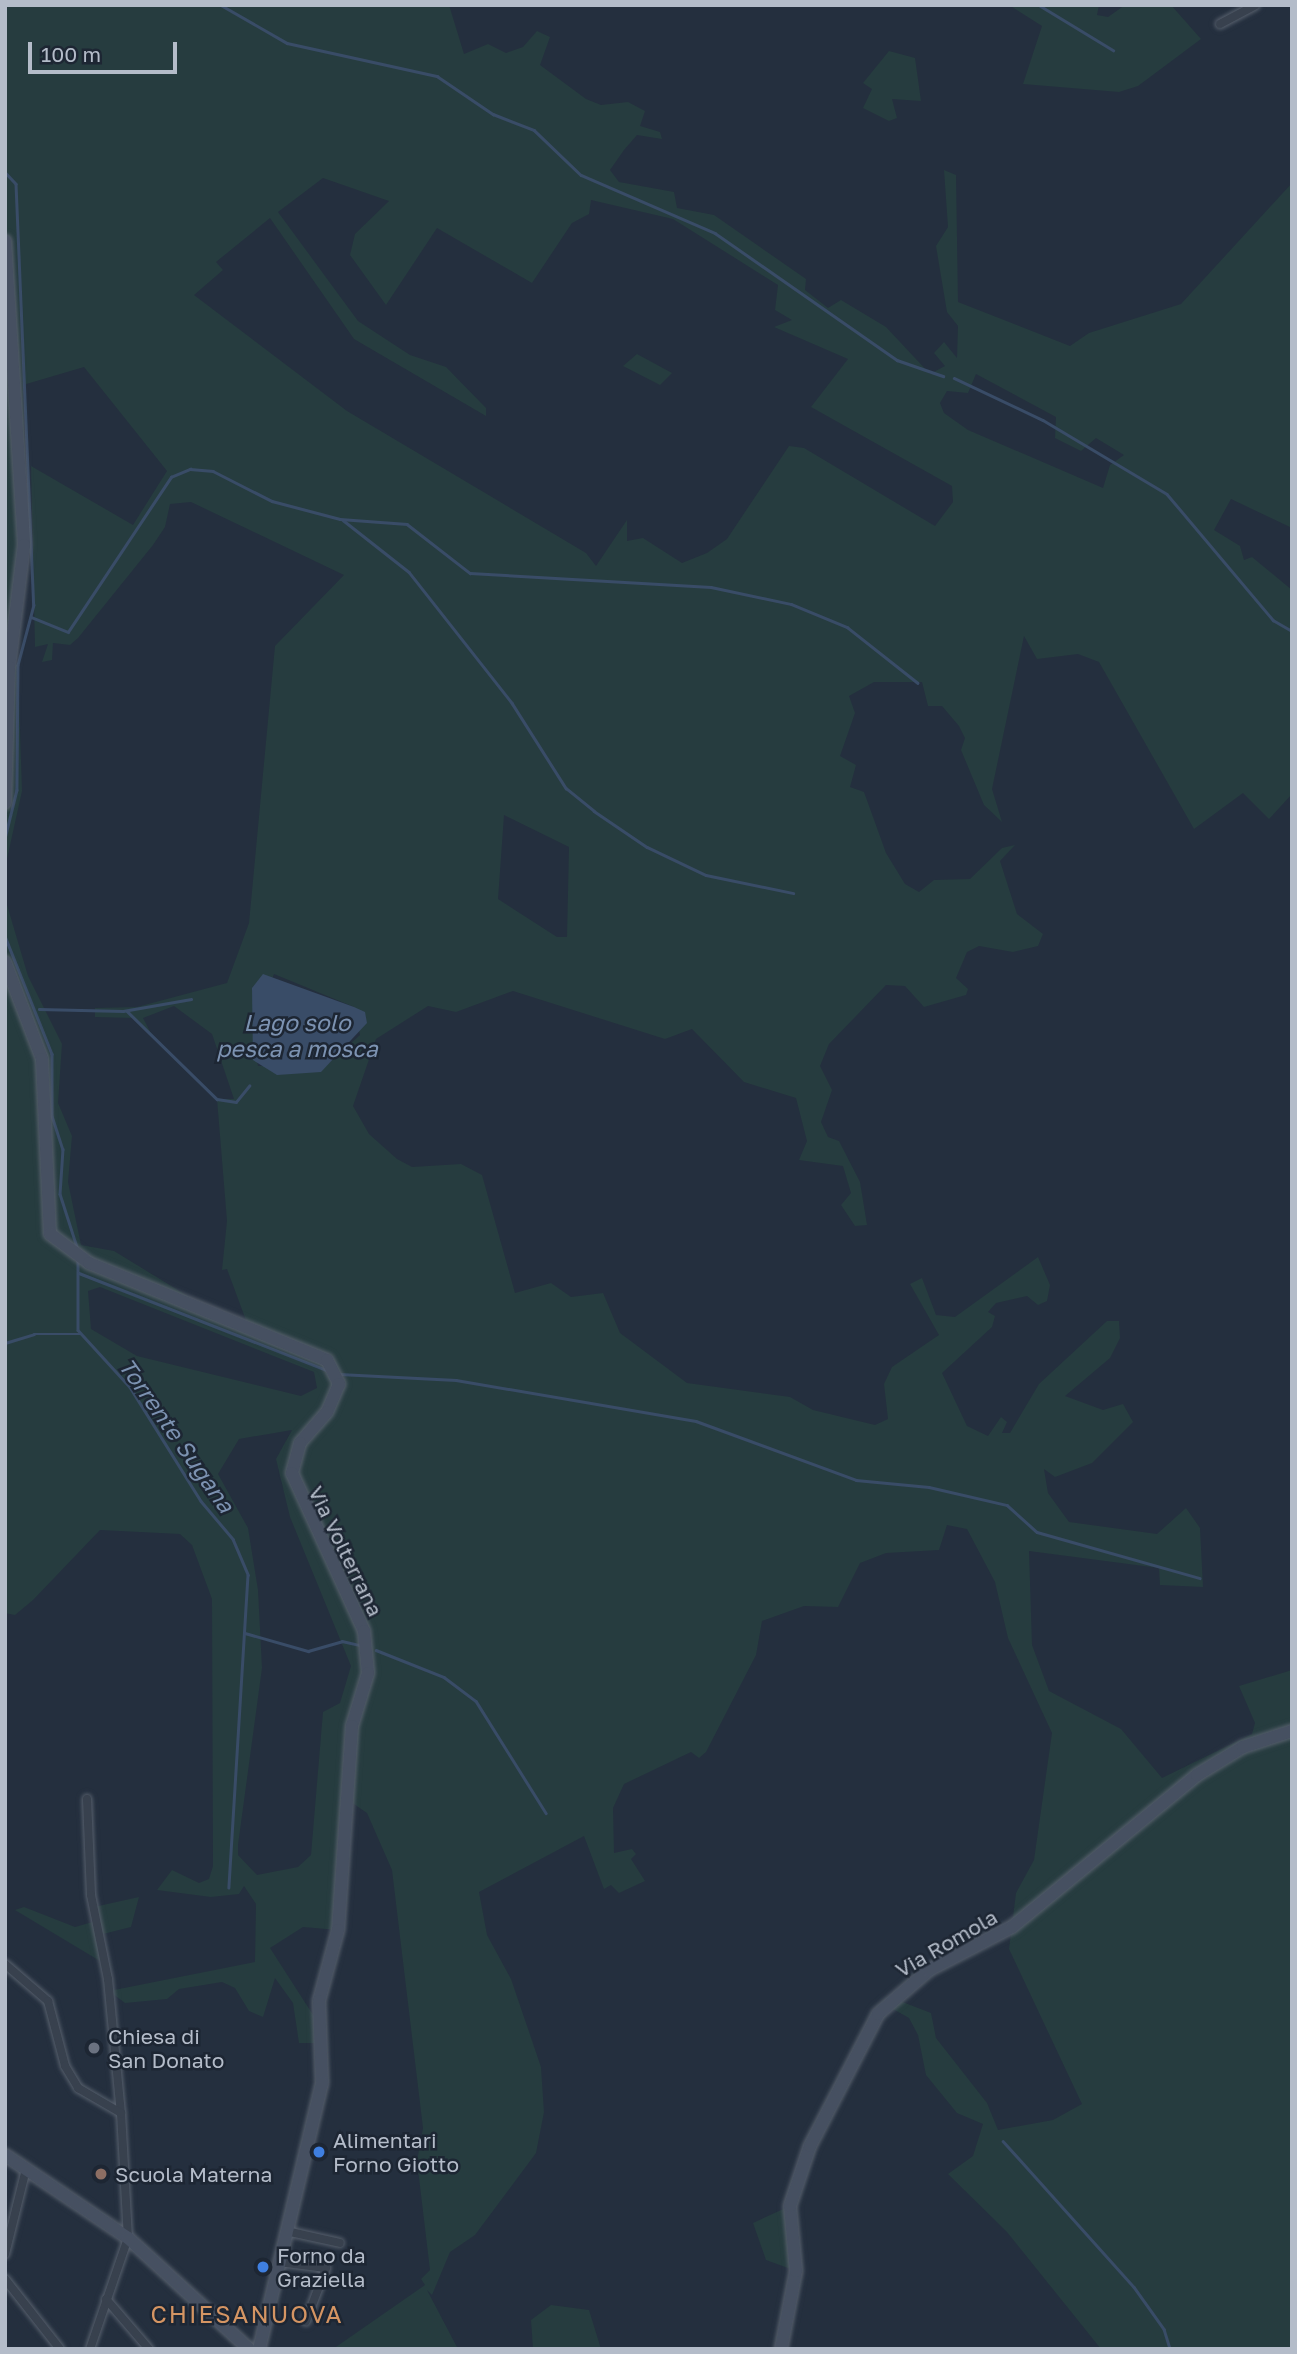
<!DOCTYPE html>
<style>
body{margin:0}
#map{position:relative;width:1297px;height:2354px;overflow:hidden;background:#242f3e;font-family:"Golos Text",sans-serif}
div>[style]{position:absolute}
.green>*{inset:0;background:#263c3f}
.water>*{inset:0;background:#394c67}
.stream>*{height:2.5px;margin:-1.25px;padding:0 1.25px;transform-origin:1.25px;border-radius:1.25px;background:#394c67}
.roads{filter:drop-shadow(0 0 2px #565f6c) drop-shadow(0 0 2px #565f6c)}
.street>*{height:8px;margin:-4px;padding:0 4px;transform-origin:4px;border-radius:4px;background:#38414e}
.secondary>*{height:12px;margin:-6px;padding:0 6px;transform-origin:6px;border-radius:6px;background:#465061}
.dots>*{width:19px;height:19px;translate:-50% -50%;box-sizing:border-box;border:4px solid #1d2633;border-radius:50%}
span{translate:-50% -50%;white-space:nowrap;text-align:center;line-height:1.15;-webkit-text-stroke:5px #1d2633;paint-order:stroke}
.street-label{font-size:21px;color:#b4bcc9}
.poi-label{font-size:21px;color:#b4bcc9}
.left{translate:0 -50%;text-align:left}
.water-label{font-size:23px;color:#7c92b1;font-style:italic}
.quarter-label{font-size:24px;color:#d59563;letter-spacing:2px}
.frame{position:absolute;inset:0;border:7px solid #b4bcc9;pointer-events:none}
.scale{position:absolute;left:28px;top:42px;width:149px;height:32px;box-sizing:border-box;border:4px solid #b4bcc9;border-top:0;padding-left:9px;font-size:21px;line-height:24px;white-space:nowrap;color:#b4bcc9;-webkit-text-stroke:5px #1d2633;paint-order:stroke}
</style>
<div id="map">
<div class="green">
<div style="clip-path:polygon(evenodd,5px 5px,449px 5px,464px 54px,488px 44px,506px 53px,523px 47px,537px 31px,550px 37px,540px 65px,586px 99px,601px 105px,628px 102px,645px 111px,640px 126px,660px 132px,662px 139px,637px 135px,624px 150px,610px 170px,619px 182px,674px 192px,677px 208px,714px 215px,806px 279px,805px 290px,828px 308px,841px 300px,886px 327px,930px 374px,945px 366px,934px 353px,944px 342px,957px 358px,958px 326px,947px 312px,936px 246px,948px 227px,944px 170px,956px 175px,958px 302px,1070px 346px,1089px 333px,1181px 304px,1292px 183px,1292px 528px,1231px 499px,1214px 530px,1240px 546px,1244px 560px,1252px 557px,1292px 590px,1292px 794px,1269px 819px,1243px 793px,1194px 829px,1099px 662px,1078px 654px,1037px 659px,1024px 636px,992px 789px,1002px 822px,984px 805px,961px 750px,965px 738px,959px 726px,942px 706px,928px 706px,922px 682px,874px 682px,849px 696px,855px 713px,840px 756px,856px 765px,850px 787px,864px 792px,886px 853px,905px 884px,919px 892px,934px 880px,970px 879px,1002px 848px,1015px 845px,1000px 861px,1017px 914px,1043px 934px,1038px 946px,1013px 952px,979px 946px,967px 952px,956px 978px,968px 989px,966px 995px,924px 1007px,905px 986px,886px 985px,829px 1044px,820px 1066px,832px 1090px,821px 1122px,828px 1137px,839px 1141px,860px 1182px,867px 1225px,855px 1226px,841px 1205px,851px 1193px,843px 1166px,799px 1160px,807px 1141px,796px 1098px,744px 1082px,692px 1029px,665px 1039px,513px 991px,456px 1012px,428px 1006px,376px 1039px,353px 1106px,369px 1134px,397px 1159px,412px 1167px,461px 1164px,482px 1175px,515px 1293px,551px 1283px,571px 1297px,603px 1293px,620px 1333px,687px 1383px,790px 1397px,813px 1410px,875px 1425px,888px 1419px,884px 1384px,892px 1367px,939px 1335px,910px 1284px,922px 1278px,936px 1315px,955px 1317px,1038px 1257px,1050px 1285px,1047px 1301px,1038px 1305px,1027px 1296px,996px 1303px,988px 1312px,995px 1316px,992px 1327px,942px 1373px,967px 1426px,988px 1436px,1001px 1417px,1007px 1422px,1002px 1433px,1010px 1433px,1039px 1384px,1107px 1321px,1119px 1321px,1120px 1338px,1110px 1358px,1065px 1396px,1103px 1410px,1123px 1404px,1133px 1422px,1092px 1463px,1055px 1477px,1044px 1469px,1048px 1493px,1069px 1522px,1157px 1534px,1186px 1508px,1200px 1528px,1203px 1587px,1160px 1585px,1159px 1568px,1029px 1551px,1032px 1645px,1049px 1691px,1121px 1729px,1162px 1778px,1252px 1734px,1255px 1723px,1239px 1686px,1292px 1670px,1292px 2349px,1101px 2349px,1007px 2232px,948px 2174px,973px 2156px,983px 2124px,957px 2113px,926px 2075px,918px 2035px,909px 2018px,886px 2005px,892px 1998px,931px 2013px,936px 2038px,987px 2103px,998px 2130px,1053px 2120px,1082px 2104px,1009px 1949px,1016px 1893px,1034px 1860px,1052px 1733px,1008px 1638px,995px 1582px,967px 1529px,947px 1525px,939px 1550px,886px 1553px,860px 1563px,838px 1607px,804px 1606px,762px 1621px,756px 1655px,706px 1752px,699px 1758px,691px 1752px,624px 1784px,613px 1808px,614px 1853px,632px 1849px,636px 1854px,631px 1859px,645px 1881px,619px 1893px,611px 1885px,604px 1889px,584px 1836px,479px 1892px,487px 1935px,511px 1979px,541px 2067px,544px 2112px,536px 2153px,475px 2235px,450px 2252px,432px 2295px,427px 2290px,458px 2349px,333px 2349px,425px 2285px,421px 2279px,430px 2270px,417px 2161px,423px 2128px,392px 1870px,367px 1813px,348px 1800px,338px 1930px,303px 1927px,270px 1948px,315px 2018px,318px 2043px,299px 2043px,293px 2003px,275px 1978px,263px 2017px,249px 2011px,235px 1988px,222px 1982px,179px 1989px,167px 1999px,125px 2003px,109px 1991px,255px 1962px,256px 1904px,244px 1886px,239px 1894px,211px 1897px,157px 1890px,172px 1870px,199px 1883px,209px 1879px,213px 1866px,212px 1599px,192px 1545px,180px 1534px,100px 1530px,33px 1600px,15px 1615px,5px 1613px,5px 898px,28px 976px,62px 1044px,58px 1103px,72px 1136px,68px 1182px,81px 1245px,114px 1251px,222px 1317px,247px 1323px,227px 1269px,222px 1270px,227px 1221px,217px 1099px,234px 1099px,212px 1034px,174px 1006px,143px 1018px,154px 1039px,134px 1018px,95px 1017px,95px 1008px,137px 1007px,227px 983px,249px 923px,275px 646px,344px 575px,191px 502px,170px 504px,165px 527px,153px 545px,78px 638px,70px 645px,53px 643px,52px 660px,42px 662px,48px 644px,35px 647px,31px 466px,133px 525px,167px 471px,84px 367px,23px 385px,26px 492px,10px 667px,18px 665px,22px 791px,5px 868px,5px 5px,323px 178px,389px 201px,355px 234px,350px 255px,386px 305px,437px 228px,532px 283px,572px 223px,589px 214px,591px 200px,673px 219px,778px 285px,775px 310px,792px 320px,774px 327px,848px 359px,811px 407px,952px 486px,953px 502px,935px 526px,804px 448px,789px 446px,727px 539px,707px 553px,682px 563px,643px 538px,627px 541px,627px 520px,596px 566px,586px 553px,347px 411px,194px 295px,223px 270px,216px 262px,270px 218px,354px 339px,486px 416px,486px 408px,446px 367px,410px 355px,358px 321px,278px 212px,323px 178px,5px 5px,976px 374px,1056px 417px,1055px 438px,1081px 451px,1096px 438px,1124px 455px,1110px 465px,1103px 488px,968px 430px,944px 413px,940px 403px,947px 391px,968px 393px,976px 374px,5px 5px,504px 815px,569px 847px,567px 937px,557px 937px,498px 899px,504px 815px,5px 5px,274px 974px,354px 1007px,360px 1035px,329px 1063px,258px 1066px,252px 1030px,274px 974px,5px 5px,100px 1287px,314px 1372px,317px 1388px,301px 1396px,137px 1356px,91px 1329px,88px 1291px,100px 1287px,5px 5px,292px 1430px,276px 1459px,290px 1517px,351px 1666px,340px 1703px,323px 1712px,311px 1855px,298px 1867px,257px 1875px,238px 1855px,238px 1845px,262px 1668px,258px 1590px,248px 1528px,218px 1474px,239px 1439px,292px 1430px)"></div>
<div style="clip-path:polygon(1009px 5px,1099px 5px,1097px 15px,1108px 17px,1125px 5px,1171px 5px,1201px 39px,1138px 86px,1119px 92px,1023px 84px,1042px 26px)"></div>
<div style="clip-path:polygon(889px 51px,915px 58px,921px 101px,892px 99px,897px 118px,889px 121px,863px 108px,872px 89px,863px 83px)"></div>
<div style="clip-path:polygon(637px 354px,672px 373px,660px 385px,623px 366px)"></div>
<div style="clip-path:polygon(139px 1897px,131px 1927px,99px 1935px,105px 1964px,15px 1910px,24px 1907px,75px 1927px,96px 1921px,94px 1907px)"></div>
<div style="clip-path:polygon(790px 2206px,796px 2271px,766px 2260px,753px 2223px)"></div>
<div style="clip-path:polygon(551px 2305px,589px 2310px,601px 2349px,533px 2349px,531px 2320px)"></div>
</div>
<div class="water">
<div style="clip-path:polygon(263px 974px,354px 1007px,365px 1012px,367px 1023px,321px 1072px,277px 1075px,253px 1060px,252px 988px)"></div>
</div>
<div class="stream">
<div style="left:221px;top:5px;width:76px;rotate:29.9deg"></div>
<div style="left:287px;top:43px;width:154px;rotate:12.4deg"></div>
<div style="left:437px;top:76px;width:68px;rotate:34.2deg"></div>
<div style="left:493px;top:114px;width:44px;rotate:21.3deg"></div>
<div style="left:534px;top:130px;width:65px;rotate:43.8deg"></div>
<div style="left:581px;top:175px;width:146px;rotate:23.4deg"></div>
<div style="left:715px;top:233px;width:222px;rotate:34.9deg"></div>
<div style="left:897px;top:360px;width:49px;rotate:19.2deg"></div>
<div style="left:1039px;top:5px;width:87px;rotate:31.3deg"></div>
<div style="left:5px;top:172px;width:16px;rotate:47deg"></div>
<div style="left:16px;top:184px;width:421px;rotate:87.6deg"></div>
<div style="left:34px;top:605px;width:62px;rotate:104.9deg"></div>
<div style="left:18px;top:665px;width:125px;rotate:90.5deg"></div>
<div style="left:17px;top:790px;width:50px;rotate:103.8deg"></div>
<div style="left:954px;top:378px;width:98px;rotate:25.3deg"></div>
<div style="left:1043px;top:420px;width:144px;rotate:30.8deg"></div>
<div style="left:1167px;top:494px;width:165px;rotate:49.9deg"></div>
<div style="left:1273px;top:620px;width:22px;rotate:30deg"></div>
<div style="left:343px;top:520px;width:84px;rotate:38.2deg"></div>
<div style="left:409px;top:572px;width:167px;rotate:51.8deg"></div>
<div style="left:512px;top:703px;width:101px;rotate:57.6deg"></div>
<div style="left:566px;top:788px;width:36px;rotate:39deg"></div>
<div style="left:594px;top:811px;width:64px;rotate:34.2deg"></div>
<div style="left:647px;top:847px;width:65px;rotate:25.4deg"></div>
<div style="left:706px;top:875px;width:89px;rotate:11.7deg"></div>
<div style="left:31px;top:617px;width:40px;rotate:22deg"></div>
<div style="left:68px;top:632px;width:186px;rotate:-56.4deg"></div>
<div style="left:171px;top:477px;width:21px;rotate:-23deg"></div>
<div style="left:190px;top:469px;width:23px;rotate:5deg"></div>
<div style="left:213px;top:471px;width:66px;rotate:27deg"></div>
<div style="left:272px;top:501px;width:70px;rotate:14.8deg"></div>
<div style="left:340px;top:519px;width:67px;rotate:4.3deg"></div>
<div style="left:407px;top:524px;width:80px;rotate:37.9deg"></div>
<div style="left:470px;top:573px;width:241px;rotate:3.3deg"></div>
<div style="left:711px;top:587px;width:82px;rotate:12deg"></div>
<div style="left:791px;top:604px;width:61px;rotate:22.3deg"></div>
<div style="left:847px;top:627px;width:90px;rotate:38.3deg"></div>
<div style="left:5px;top:936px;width:127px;rotate:68.3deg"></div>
<div style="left:52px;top:1054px;width:62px;rotate:90deg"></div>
<div style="left:52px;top:1116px;width:35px;rotate:72deg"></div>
<div style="left:63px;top:1149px;width:45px;rotate:93.8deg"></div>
<div style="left:60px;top:1194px;width:56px;rotate:72.2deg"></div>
<div style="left:39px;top:1009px;width:84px;rotate:1.4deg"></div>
<div style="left:123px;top:1011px;width:69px;rotate:-10deg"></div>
<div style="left:127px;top:1011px;width:126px;rotate:44.4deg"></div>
<div style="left:217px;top:1099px;width:19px;rotate:9deg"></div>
<div style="left:236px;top:1102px;width:21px;rotate:-51deg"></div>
<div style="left:78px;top:1261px;width:69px;rotate:90deg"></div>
<div style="left:78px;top:1330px;width:77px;rotate:47.6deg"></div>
<div style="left:130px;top:1387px;width:134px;rotate:58.1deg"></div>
<div style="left:201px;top:1501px;width:50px;rotate:49.9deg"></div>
<div style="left:233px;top:1539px;width:39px;rotate:67deg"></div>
<div style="left:248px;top:1575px;width:313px;rotate:93.5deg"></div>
<div style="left:79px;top:1273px;width:265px;rotate:21.4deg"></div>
<div style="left:5px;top:1343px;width:30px;rotate:-17deg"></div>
<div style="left:34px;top:1334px;width:47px"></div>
<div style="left:339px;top:1374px;width:117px;rotate:2.9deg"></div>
<div style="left:456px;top:1380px;width:243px;rotate:9.7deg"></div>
<div style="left:696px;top:1421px;width:171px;rotate:20.2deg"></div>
<div style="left:856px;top:1480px;width:73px;rotate:5.5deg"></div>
<div style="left:929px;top:1487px;width:80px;rotate:13deg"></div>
<div style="left:1007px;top:1505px;width:40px;rotate:42deg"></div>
<div style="left:1037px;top:1532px;width:169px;rotate:15.8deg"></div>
<div style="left:245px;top:1633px;width:66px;rotate:15.9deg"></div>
<div style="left:308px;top:1651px;width:35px;rotate:-16deg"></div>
<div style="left:342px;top:1641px;width:18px;rotate:13deg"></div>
<div style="left:376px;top:1650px;width:73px;rotate:21.7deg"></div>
<div style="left:444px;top:1677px;width:40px;rotate:37deg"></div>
<div style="left:476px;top:1701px;width:132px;rotate:58deg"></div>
<div style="left:1003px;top:2141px;width:196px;rotate:48.1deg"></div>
<div style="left:1134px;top:2287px;width:52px;rotate:54.5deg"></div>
<div style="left:1164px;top:2329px;width:21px;rotate:73deg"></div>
</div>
<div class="roads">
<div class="street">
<div style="left:1220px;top:24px;width:40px;rotate:-28deg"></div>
<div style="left:87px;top:1799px;width:96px;rotate:87.6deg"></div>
<div style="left:91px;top:1895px;width:86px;rotate:78.6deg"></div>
<div style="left:108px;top:1979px;width:135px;rotate:84.5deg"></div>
<div style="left:121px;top:2113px;width:125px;rotate:86.8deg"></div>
<div style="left:128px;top:2238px;width:117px;rotate:108.9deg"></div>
<div style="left:5px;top:1964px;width:57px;rotate:40.7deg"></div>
<div style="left:48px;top:2001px;width:67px;rotate:75.3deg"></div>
<div style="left:65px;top:2066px;width:26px;rotate:59deg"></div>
<div style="left:78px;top:2088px;width:50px;rotate:30.2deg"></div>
<div style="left:286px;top:2231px;width:55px;rotate:12.5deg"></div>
<div style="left:5px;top:2254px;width:88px;rotate:-76.1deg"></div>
<div style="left:279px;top:2262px;width:47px;rotate:7.3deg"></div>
<div style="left:326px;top:2268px;width:57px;rotate:110.7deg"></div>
<div style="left:5px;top:2279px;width:89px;rotate:51.8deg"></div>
<div style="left:106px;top:2299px;width:66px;rotate:49.3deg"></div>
</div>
<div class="secondary">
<div style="left:5px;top:241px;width:305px;rotate:86.4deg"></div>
<div style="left:24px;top:545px;width:123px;rotate:97deg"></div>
<div style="left:9px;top:667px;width:136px;rotate:91.7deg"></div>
<div style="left:5px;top:962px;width:104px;rotate:69.1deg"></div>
<div style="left:42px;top:1059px;width:175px;rotate:87.4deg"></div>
<div style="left:50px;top:1234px;width:49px;rotate:36.6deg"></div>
<div style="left:89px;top:1263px;width:257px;rotate:22.2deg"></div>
<div style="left:327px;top:1360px;width:27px;rotate:63deg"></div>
<div style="left:339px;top:1384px;width:30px;rotate:113deg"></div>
<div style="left:327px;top:1412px;width:41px;rotate:131.1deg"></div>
<div style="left:300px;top:1443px;width:31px;rotate:105deg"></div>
<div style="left:292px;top:1473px;width:174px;rotate:65.5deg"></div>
<div style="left:364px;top:1631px;width:42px;rotate:84.6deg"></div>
<div style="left:368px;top:1673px;width:55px;rotate:106.8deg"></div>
<div style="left:352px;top:1726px;width:204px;rotate:93.9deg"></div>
<div style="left:338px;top:1930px;width:73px;rotate:105deg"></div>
<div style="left:319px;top:2001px;width:82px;rotate:87.9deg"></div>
<div style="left:322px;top:2083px;width:273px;rotate:103.3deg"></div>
<div style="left:5px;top:2155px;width:148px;rotate:34deg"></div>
<div style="left:128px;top:2238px;width:164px;rotate:42.5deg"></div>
<div style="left:781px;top:2349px;width:79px;rotate:-79.1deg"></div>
<div style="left:796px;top:2271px;width:65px;rotate:-95.3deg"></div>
<div style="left:790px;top:2206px;width:63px;rotate:-71.6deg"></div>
<div style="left:810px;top:2146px;width:148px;rotate:-62.7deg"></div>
<div style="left:878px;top:2014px;width:67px;rotate:-40.8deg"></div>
<div style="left:929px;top:1970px;width:93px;rotate:-27.4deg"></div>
<div style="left:1012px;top:1927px;width:239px;rotate:-39.4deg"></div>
<div style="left:1197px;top:1775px;width:54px;rotate:-31.3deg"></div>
<div style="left:1243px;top:1747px;width:52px;rotate:-18.1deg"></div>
</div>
</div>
<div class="dots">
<div style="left:94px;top:2048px;background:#6b7280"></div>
<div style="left:319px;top:2152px;background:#3f7fe0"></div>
<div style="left:101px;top:2174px;background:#8d6e63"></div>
<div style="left:263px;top:2267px;background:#3f7fe0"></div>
</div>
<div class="street-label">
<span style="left:346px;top:1551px;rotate:64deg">Via Volterrana</span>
<span style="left:946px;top:1943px;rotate:-30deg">Via Romola</span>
</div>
<div class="poi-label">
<span class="left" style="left:108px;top:2048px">Chiesa di<br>San Donato</span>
<span class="left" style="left:333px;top:2152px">Alimentari<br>Forno Giotto</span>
<span class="left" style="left:115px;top:2174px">Scuola Materna</span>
<span class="left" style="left:277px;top:2267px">Forno da<br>Graziella</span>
</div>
<div class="water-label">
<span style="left:297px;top:1035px">Lago solo<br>pesca a mosca</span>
<span style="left:177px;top:1435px;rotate:55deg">Torrente Sugana</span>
</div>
<div class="quarter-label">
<span style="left:247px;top:2314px">CHIESANUOVA</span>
</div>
<div class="frame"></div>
<div class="scale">100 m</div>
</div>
